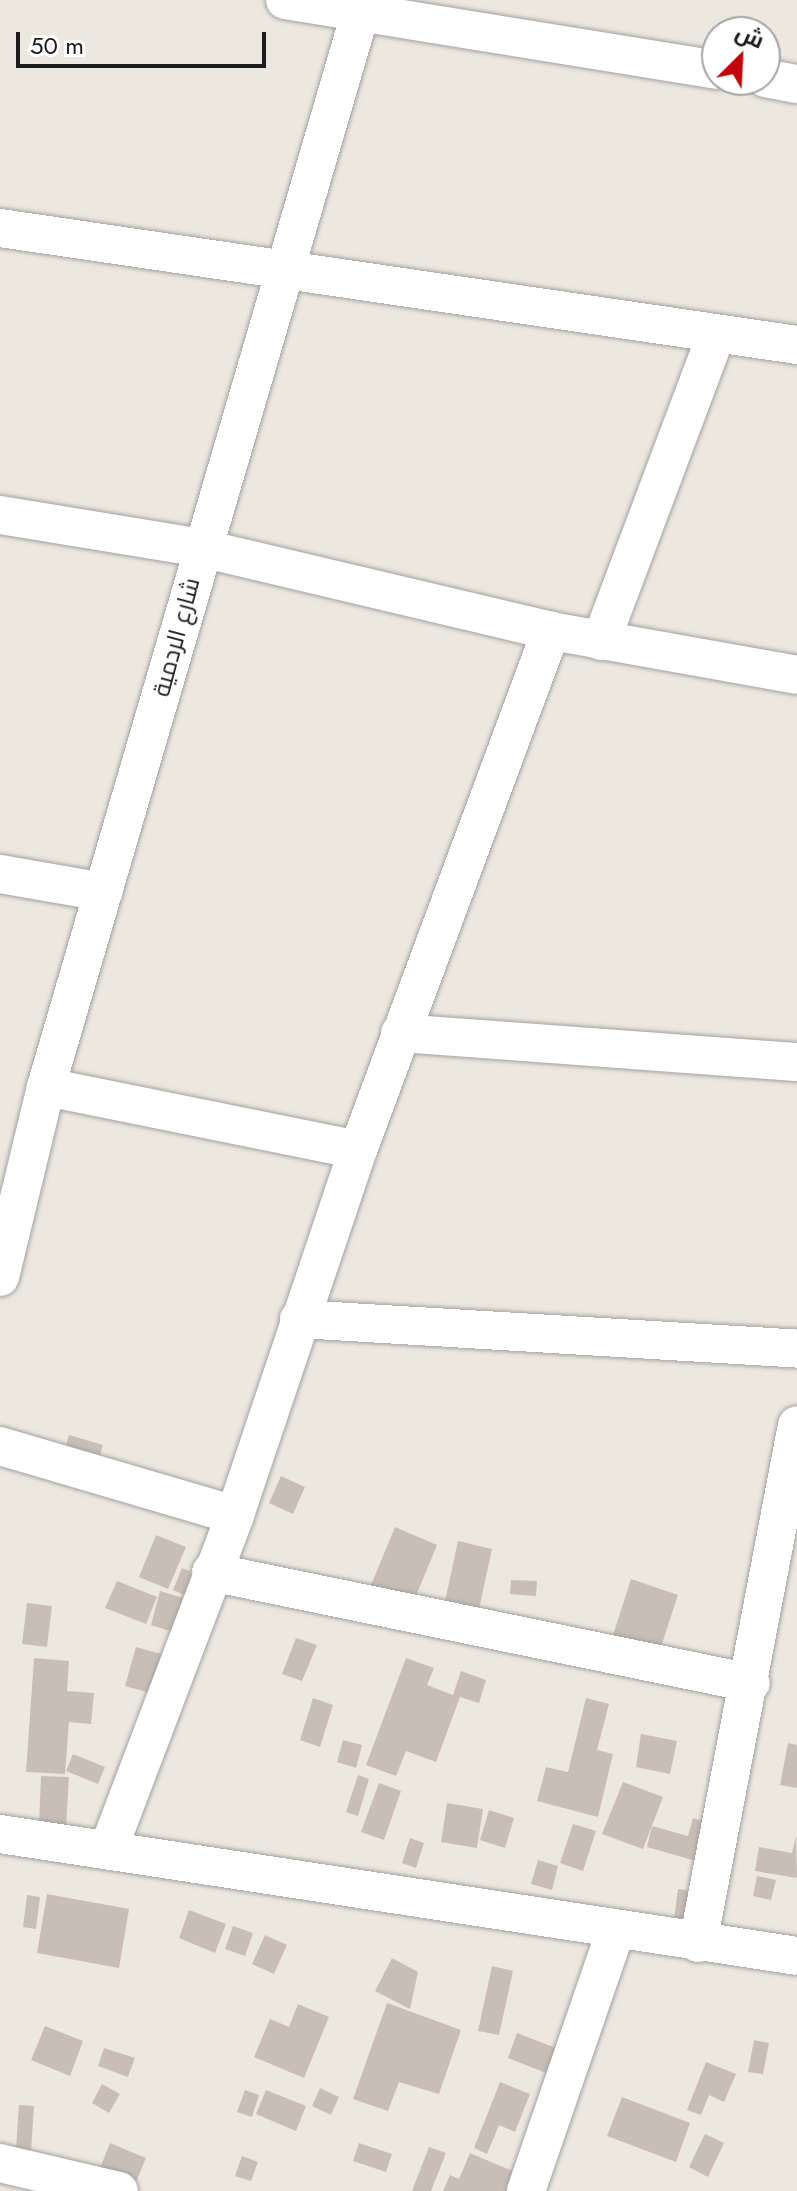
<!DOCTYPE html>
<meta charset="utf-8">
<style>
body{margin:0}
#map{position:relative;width:797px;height:2191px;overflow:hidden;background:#ede8df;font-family:Jost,Cairo,sans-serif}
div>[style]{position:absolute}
.building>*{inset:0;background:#c9beb5}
.roads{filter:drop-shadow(0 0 2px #a2a2a2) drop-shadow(0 0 2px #a2a2a2)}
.minor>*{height:38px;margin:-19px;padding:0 19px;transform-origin:19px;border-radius:19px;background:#fff}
span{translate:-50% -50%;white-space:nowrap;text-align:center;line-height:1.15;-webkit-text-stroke:6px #fff;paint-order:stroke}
.street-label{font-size:24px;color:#1b1b1b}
.north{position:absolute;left:701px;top:16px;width:80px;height:80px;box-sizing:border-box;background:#fff;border:2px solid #a4a4a4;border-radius:50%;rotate:24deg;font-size:22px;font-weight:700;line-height:32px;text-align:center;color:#1b1b1b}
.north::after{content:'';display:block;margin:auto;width:28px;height:36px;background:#c50007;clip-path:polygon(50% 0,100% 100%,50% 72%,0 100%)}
.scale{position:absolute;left:16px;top:32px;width:250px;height:36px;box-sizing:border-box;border:4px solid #1b1b1b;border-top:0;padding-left:10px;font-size:24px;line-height:28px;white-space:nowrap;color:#1b1b1b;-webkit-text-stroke:6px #fff;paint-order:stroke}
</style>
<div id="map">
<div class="building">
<div style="clip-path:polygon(69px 1435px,103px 1445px,93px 1480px,59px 1470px)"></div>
<div style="clip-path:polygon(281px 1476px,305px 1487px,293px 1514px,269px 1503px)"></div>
<div style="clip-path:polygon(395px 1527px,437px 1545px,413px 1603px,371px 1585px)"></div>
<div style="clip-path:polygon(156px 1535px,186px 1547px,168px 1589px,139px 1577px)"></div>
<div style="clip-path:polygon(458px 1541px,492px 1549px,476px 1623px,442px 1615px)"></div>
<div style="clip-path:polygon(182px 1568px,207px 1578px,198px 1601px,173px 1590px)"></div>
<div style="clip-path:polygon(631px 1579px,678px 1595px,660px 1650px,613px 1635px)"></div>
<div style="clip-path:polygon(511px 1580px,537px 1581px,536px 1596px,510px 1594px)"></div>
<div style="clip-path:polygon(117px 1581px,157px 1597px,146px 1624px,105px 1608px)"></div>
<div style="clip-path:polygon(160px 1591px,183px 1598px,173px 1632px,151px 1625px)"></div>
<div style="clip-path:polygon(27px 1603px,52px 1606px,47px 1647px,22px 1644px)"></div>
<div style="clip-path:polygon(296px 1638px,317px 1645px,302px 1681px,282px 1674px)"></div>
<div style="clip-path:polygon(136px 1647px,172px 1657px,161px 1696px,125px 1686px)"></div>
<div style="clip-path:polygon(34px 1658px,69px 1661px,67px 1691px,94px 1693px,91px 1724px,69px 1722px,65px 1774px,26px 1772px)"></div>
<div style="clip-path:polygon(406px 1658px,434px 1668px,427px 1685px,453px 1695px,461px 1671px,486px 1680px,479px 1703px,460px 1697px,436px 1762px,406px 1751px,396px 1776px,366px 1765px)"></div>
<div style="clip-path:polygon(313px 1698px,333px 1705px,320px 1747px,300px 1740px)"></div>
<div style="clip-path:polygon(586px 1698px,609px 1704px,597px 1750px,613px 1754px,598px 1817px,537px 1801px,546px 1767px,568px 1772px)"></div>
<div style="clip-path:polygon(641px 1734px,677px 1741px,670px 1774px,636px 1767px)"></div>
<div style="clip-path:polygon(343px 1740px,362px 1745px,356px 1768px,337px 1762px)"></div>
<div style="clip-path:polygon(788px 1743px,797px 1745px,797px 1788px,780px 1785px)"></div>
<div style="clip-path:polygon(73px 1754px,105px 1767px,98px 1784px,66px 1771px)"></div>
<div style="clip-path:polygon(358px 1775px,369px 1779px,358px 1816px,346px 1812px)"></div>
<div style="clip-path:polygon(41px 1776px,69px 1777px,66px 1827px,39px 1825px)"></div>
<div style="clip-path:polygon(623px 1782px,663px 1797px,643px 1849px,602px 1834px)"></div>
<div style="clip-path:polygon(379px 1783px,401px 1791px,384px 1840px,361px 1832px)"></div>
<div style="clip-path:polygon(447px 1803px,483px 1809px,477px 1848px,441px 1842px)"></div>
<div style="clip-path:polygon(489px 1810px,514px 1818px,505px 1848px,480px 1840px)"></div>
<div style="clip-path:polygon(693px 1818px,717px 1825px,706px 1864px,647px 1847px,652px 1826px,688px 1836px)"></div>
<div style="clip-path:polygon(573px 1824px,596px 1831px,583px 1871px,560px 1863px)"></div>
<div style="clip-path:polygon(796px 1836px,797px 1878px,755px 1871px,759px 1847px,792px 1853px)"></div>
<div style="clip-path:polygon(410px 1838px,424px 1843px,416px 1868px,402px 1863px)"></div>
<div style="clip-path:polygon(538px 1860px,558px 1866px,552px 1890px,531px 1884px)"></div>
<div style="clip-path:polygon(757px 1876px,776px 1880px,771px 1900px,753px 1896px)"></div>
<div style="clip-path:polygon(678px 1889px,700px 1892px,695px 1930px,673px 1927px)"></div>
<div style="clip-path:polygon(47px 1894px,129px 1909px,119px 1968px,37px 1953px)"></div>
<div style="clip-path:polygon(27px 1895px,40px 1897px,36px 1929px,23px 1927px)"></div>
<div style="clip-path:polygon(189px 1910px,226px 1924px,215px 1953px,179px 1938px)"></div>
<div style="clip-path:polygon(233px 1926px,253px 1933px,245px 1956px,225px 1949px)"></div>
<div style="clip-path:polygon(265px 1935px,287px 1945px,274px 1974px,252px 1964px)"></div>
<div style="clip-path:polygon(392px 1958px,418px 1972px,410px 2009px,375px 1991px)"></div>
<div style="clip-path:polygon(492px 1966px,513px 1971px,499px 2035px,478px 2031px)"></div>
<div style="clip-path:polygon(387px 2003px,461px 2030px,439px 2094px,399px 2082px,388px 2111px,353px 2099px)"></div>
<div style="clip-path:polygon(298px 2004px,329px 2017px,304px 2078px,254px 2057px,270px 2019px,289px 2027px)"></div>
<div style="clip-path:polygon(45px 2026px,83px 2041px,70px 2076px,31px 2060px)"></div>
<div style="clip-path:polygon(517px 2033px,574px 2055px,564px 2080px,508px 2058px)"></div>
<div style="clip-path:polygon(754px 2040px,769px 2043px,763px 2074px,748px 2072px)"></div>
<div style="clip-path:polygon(104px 2048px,135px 2058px,128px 2077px,98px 2066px)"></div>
<div style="clip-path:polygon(706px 2062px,736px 2074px,724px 2102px,709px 2095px,701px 2115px,687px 2110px)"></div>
<div style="clip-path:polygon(500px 2082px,530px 2094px,515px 2132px,499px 2125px,487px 2154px,474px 2148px)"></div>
<div style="clip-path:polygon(102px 2084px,120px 2094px,109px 2113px,92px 2103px)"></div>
<div style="clip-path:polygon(320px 2088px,339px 2097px,331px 2115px,312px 2106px)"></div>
<div style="clip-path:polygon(245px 2090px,259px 2095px,252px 2117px,237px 2112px)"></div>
<div style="clip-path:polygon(266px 2090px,306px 2106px,296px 2131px,256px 2114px)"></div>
<div style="clip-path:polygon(622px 2097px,690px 2123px,676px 2162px,607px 2136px)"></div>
<div style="clip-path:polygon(19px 2105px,34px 2106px,31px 2151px,16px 2149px)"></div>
<div style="clip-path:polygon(705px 2134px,724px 2143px,708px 2177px,689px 2167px)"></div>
<div style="clip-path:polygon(110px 2143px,146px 2158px,134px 2187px,98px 2173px)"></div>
<div style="clip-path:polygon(359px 2143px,392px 2154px,386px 2172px,353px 2161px)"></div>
<div style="clip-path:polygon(429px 2147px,446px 2153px,431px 2191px,412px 2191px)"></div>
<div style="clip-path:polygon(470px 2153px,515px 2172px,507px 2191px,443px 2191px,450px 2175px,459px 2179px)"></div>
<div style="clip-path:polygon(242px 2156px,258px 2162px,251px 2181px,235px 2176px)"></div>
</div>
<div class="roads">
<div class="minor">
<div style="left:285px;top:0;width:438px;rotate:9.2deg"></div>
<div style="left:765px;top:78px;width:33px;rotate:11deg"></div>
<div style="left:0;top:228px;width:806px;rotate:8.35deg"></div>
<div style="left:0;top:515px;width:204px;rotate:9.3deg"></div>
<div style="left:201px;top:548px;width:360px;rotate:13.3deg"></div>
<div style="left:551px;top:631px;width:250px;rotate:10.1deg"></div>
<div style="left:601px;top:641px;width:327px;rotate:-69.4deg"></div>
<div style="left:0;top:874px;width:105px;rotate:9.9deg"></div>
<div style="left:400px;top:1033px;width:398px;rotate:4.2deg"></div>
<div style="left:46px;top:1087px;width:318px;rotate:11.4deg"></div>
<div style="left:0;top:1277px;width:195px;rotate:-76.4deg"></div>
<div style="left:46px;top:1087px;width:1133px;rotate:-73.69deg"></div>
<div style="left:299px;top:1319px;width:499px;rotate:3.4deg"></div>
<div style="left:0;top:1446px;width:245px;rotate:16.4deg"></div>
<div style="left:211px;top:1572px;width:551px;rotate:11.62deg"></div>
<div style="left:0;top:1834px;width:806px;rotate:8.7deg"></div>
<div style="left:108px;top:1850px;width:358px;rotate:-69.2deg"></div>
<div style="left:235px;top:1515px;width:385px;rotate:-71.4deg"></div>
<div style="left:358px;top:1150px;width:554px;rotate:-69.6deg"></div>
<div style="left:698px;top:1943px;width:527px;rotate:-79.18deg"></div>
<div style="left:0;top:2163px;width:122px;rotate:13.2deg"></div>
<div style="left:526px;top:2191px;width:274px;rotate:-71deg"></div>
</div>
</div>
<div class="street-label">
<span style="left:176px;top:637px;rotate:-75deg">شارع الردمية</span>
</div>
<div class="north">ش</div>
<div class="scale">50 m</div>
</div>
